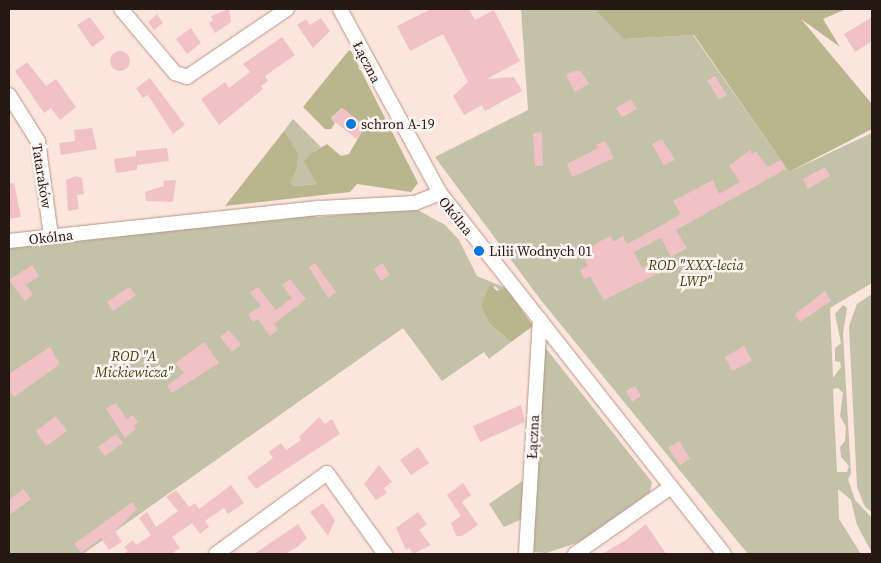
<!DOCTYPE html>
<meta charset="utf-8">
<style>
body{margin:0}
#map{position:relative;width:881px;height:563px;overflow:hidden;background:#fce5dc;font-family:"Source Serif 4",serif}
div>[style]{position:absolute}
.green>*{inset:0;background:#c3c1a8}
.forest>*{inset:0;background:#b9b68e}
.building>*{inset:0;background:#f1c2c5}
.round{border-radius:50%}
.roads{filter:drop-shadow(0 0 1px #b89586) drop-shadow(0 0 1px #b89586)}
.minor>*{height:14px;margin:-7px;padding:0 7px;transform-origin:7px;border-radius:7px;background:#fff}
.dots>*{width:14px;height:14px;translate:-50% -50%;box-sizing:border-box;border:2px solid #fef6f3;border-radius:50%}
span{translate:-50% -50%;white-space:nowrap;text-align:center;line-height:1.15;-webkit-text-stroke:5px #fef6f3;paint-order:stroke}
.street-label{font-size:14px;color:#261914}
.poi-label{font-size:14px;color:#261914}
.left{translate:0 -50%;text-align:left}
.park-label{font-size:14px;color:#45410f;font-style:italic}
.frame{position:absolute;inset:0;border:10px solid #261914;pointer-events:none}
</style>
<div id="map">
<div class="green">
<div style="clip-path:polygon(evenodd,521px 9px,594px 9px,625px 39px,693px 35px,789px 172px,872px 133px,872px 283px,830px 308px,833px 378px,841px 367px,840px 362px,835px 361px,835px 348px,841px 343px,835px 314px,843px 305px,847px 308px,843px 334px,851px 474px,848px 479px,855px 500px,872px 518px,872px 553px,857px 525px,851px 500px,838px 489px,839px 519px,861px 554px,748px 554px,540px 299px,435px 157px,528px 110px,521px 9px,838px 388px,843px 393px,840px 416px,846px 427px,845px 441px,840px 447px,841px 457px,849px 466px,847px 472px,837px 472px,833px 389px,838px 388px)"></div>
<div style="clip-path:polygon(293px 119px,321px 147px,311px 153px,317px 184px,294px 186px,289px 183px,296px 171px,284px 131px)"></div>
<div style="clip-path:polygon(414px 208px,445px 225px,459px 240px,477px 276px,506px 288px,501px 292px,495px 286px,481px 306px,489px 323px,511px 342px,489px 359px,484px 352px,442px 381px,403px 328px,83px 554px,9px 554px,9px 248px,315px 212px,317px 217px)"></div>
<div style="clip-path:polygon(872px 294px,872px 512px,865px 507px,857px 487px,849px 326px,857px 304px)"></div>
<div style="clip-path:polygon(544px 346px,652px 482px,650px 492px,583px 541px,546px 553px,534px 552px,532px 521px)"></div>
<div style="clip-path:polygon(524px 480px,522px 519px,504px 527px,489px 504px)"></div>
</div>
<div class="forest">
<div style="clip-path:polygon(594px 9px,846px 9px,823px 19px,840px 47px,801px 19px,872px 104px,872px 129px,789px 172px,694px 35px,624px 39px)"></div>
<div style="clip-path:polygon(350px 49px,418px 183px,411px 192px,357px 184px,350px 192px,225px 206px,284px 131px,298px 154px,296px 171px,290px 183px,294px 186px,317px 184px,304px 161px,311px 153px,327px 144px,341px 156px,349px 154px,365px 126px,342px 108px,331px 118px,335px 123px,331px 129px,325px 129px,303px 107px)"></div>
<div style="clip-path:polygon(490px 284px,497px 291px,506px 288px,533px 326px,511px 342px,489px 323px,481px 306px)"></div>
</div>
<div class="building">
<div style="clip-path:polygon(229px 9px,231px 22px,215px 33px,209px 23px,213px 20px,211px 16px)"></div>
<div style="clip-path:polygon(431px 9px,469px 9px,475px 20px,494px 10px,520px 61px,487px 79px,514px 77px,522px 91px,485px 111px,482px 105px,464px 115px,453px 96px,468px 82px,443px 34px,410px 51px,397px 26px)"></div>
<div style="clip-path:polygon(157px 14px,163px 23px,154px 30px,148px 22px)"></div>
<div style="clip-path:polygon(90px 17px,105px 38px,92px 47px,77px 25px)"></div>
<div style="clip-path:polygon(872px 17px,872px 41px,855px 52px,844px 34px)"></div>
<div style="clip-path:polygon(321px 18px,330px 31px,313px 48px,297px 25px,306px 19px,310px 25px)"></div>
<div style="clip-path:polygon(191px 28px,201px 43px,187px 54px,176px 39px)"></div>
<div style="clip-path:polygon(282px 37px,295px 55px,265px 76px,268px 81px,261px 86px,263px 89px,219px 125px,201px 99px,225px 82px,229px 88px,250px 72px,243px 64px)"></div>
<div class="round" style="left:110px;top:51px;width:20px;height:20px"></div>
<div style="clip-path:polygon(27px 62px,46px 86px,56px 79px,76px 107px,60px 120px,51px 108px,44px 113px,15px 71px)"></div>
<div style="clip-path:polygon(574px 71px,581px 71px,589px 84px,575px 92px,566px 75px)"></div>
<div style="clip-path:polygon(715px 76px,727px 95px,719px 99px,707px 81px)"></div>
<div style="clip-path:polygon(150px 78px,185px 125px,173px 134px,148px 95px,143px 98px,136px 88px)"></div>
<div style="clip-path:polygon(631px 99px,637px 109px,622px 117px,616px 108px)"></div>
<div style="clip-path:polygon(342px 108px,366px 126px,357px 139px,331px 119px)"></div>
<div style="clip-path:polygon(92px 128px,97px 149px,61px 155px,59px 143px,75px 141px,74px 130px)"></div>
<div style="clip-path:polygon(542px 132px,543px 166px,535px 166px,533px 133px)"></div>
<div style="clip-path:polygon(662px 139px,675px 160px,664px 165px,652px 144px)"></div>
<div style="clip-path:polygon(605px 141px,614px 158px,572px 177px,567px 164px,598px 148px,596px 145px)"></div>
<div style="clip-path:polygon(167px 148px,169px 161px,137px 165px,137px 170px,116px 173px,114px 159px,136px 156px,136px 151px)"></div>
<div style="clip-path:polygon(750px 150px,752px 154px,756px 151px,767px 167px,781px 160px,786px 169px,676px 230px,687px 248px,671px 257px,661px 238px,634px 252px,642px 268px,658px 260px,663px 271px,604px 300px,590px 276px,585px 279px,580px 270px,588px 266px,584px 258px,591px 254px,588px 248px,610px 236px,614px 242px,623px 236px,627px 244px,664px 224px,681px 214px,673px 201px,713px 180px,719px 194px,740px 182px,729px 166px)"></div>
<div style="clip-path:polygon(825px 167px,830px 176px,808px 189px,803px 179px)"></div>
<div style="clip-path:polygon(76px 176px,82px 178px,84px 194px,77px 195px,79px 209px,68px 211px,66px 180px)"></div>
<div style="clip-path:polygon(176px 180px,173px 202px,146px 201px,145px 192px,164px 186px,163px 181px)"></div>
<div style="clip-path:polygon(14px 183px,21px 217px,9px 219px,9px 184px)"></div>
<div style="clip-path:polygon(315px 263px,336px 292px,328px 298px,309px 267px)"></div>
<div style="clip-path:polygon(382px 263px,390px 275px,381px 281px,374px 269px)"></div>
<div style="clip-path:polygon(32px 265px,39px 276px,26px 285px,33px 294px,25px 301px,9px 280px)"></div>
<div style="clip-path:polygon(290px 279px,306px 299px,274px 324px,278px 330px,270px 336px,258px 319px,253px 322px,248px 314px,261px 306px,250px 292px,258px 287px,276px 310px,292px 298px,282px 285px)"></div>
<div style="clip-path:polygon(129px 287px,136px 295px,113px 311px,107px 302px)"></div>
<div style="clip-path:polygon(825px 291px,831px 301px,800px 322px,795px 314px)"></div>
<div style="clip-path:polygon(229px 330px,241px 345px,232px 352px,220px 337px)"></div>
<div style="clip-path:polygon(204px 342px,219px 363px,172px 393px,167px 386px,184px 373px,175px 363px)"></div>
<div style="clip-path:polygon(744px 346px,752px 361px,732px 371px,725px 357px)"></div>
<div style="clip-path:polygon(50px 347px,60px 364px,14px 397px,9px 390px,9px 374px)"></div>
<div style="clip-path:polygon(635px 386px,641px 396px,632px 402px,626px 391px)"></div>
<div style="clip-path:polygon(116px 403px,127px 419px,133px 415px,138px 422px,134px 426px,136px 429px,125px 438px,106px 409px)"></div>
<div style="clip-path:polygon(521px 405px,525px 422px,480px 442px,473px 426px)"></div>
<div style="clip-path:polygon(56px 416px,67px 431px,46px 446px,36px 431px)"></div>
<div style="clip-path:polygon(319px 417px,325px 424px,332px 419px,340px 434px,256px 489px,247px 477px,273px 458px,269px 452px,281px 443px,286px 450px,301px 440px,299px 437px)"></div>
<div style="clip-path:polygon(116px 434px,123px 443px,105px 456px,98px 447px)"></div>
<div style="clip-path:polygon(679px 441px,690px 459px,680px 465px,668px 448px)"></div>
<div style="clip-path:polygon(418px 447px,429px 463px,411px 475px,400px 460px)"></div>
<div style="clip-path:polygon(379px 465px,392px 482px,384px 488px,387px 493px,376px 500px,364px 484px)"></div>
<div style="clip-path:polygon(463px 483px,471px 495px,462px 502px,478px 525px,462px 536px,456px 536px,451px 523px,461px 516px,447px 495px)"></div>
<div style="clip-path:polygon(231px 485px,244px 503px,228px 514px,224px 508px,205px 521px,209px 527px,200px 534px,192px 523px,172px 537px,180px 548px,171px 554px,123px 554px,128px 551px,124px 547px,133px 540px,136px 545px,151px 535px,139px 518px,147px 512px,156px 527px,178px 511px,166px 497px,176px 490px,189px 507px,195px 503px,199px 509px)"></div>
<div style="clip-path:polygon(23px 489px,31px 499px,9px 515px,9px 500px)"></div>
<div style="clip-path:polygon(132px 502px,137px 509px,115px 531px,122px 542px,109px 550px,101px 538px,81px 553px,74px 544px)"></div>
<div style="clip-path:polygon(323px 503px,335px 520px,328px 536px,310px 512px)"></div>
<div style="clip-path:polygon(418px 512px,427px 524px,419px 530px,431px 545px,413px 554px,409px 548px,406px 550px,396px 528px)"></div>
<div style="clip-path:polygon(298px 524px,307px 538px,297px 547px,285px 554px,254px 554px)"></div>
<div style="clip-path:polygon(646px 524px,666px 554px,602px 554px,626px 540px)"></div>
</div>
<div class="roads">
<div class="minor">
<div style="left:121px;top:9px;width:84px;rotate:49.8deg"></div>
<div style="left:175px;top:73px;width:13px;rotate:18deg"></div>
<div style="left:187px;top:77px;width:121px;rotate:-34.2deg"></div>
<div style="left:340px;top:9px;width:209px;rotate:61.5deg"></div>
<div style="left:440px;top:193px;width:459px;rotate:51.8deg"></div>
<div style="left:9px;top:95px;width:54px;rotate:57.8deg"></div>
<div style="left:38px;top:141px;width:96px;rotate:82.2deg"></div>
<div style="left:9px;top:241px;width:313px;rotate:-6.1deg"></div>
<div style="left:320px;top:208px;width:95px;rotate:-3deg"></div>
<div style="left:415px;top:203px;width:27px;rotate:-22deg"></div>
<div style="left:216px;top:554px;width:137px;rotate:-36.1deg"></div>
<div style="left:327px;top:473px;width:100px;rotate:54.4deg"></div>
<div style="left:526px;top:554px;width:235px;rotate:-86.6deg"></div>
<div style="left:575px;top:554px;width:117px;rotate:-34.9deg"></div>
</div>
</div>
<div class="dots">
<div style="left:351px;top:124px;background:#0777de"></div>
<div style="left:479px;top:251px;background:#0777de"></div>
</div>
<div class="street-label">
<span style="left:367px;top:62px;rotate:63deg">Łączna</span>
<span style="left:42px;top:176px;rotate:81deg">Tataraków</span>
<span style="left:456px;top:216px;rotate:51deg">Okólna</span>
<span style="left:51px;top:237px;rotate:-6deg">Okólna</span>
<span style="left:533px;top:437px;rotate:-87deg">Łączna</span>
</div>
<div class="poi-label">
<span class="left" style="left:361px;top:124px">schron A-19</span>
<span class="left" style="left:489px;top:251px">Lilii Wodnych 01</span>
</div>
<div class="park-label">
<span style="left:696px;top:273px">ROD "XXX-lecia<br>LWP"</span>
<span style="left:134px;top:364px">ROD "A<br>Mickiewicza"</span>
</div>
<div class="frame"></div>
</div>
